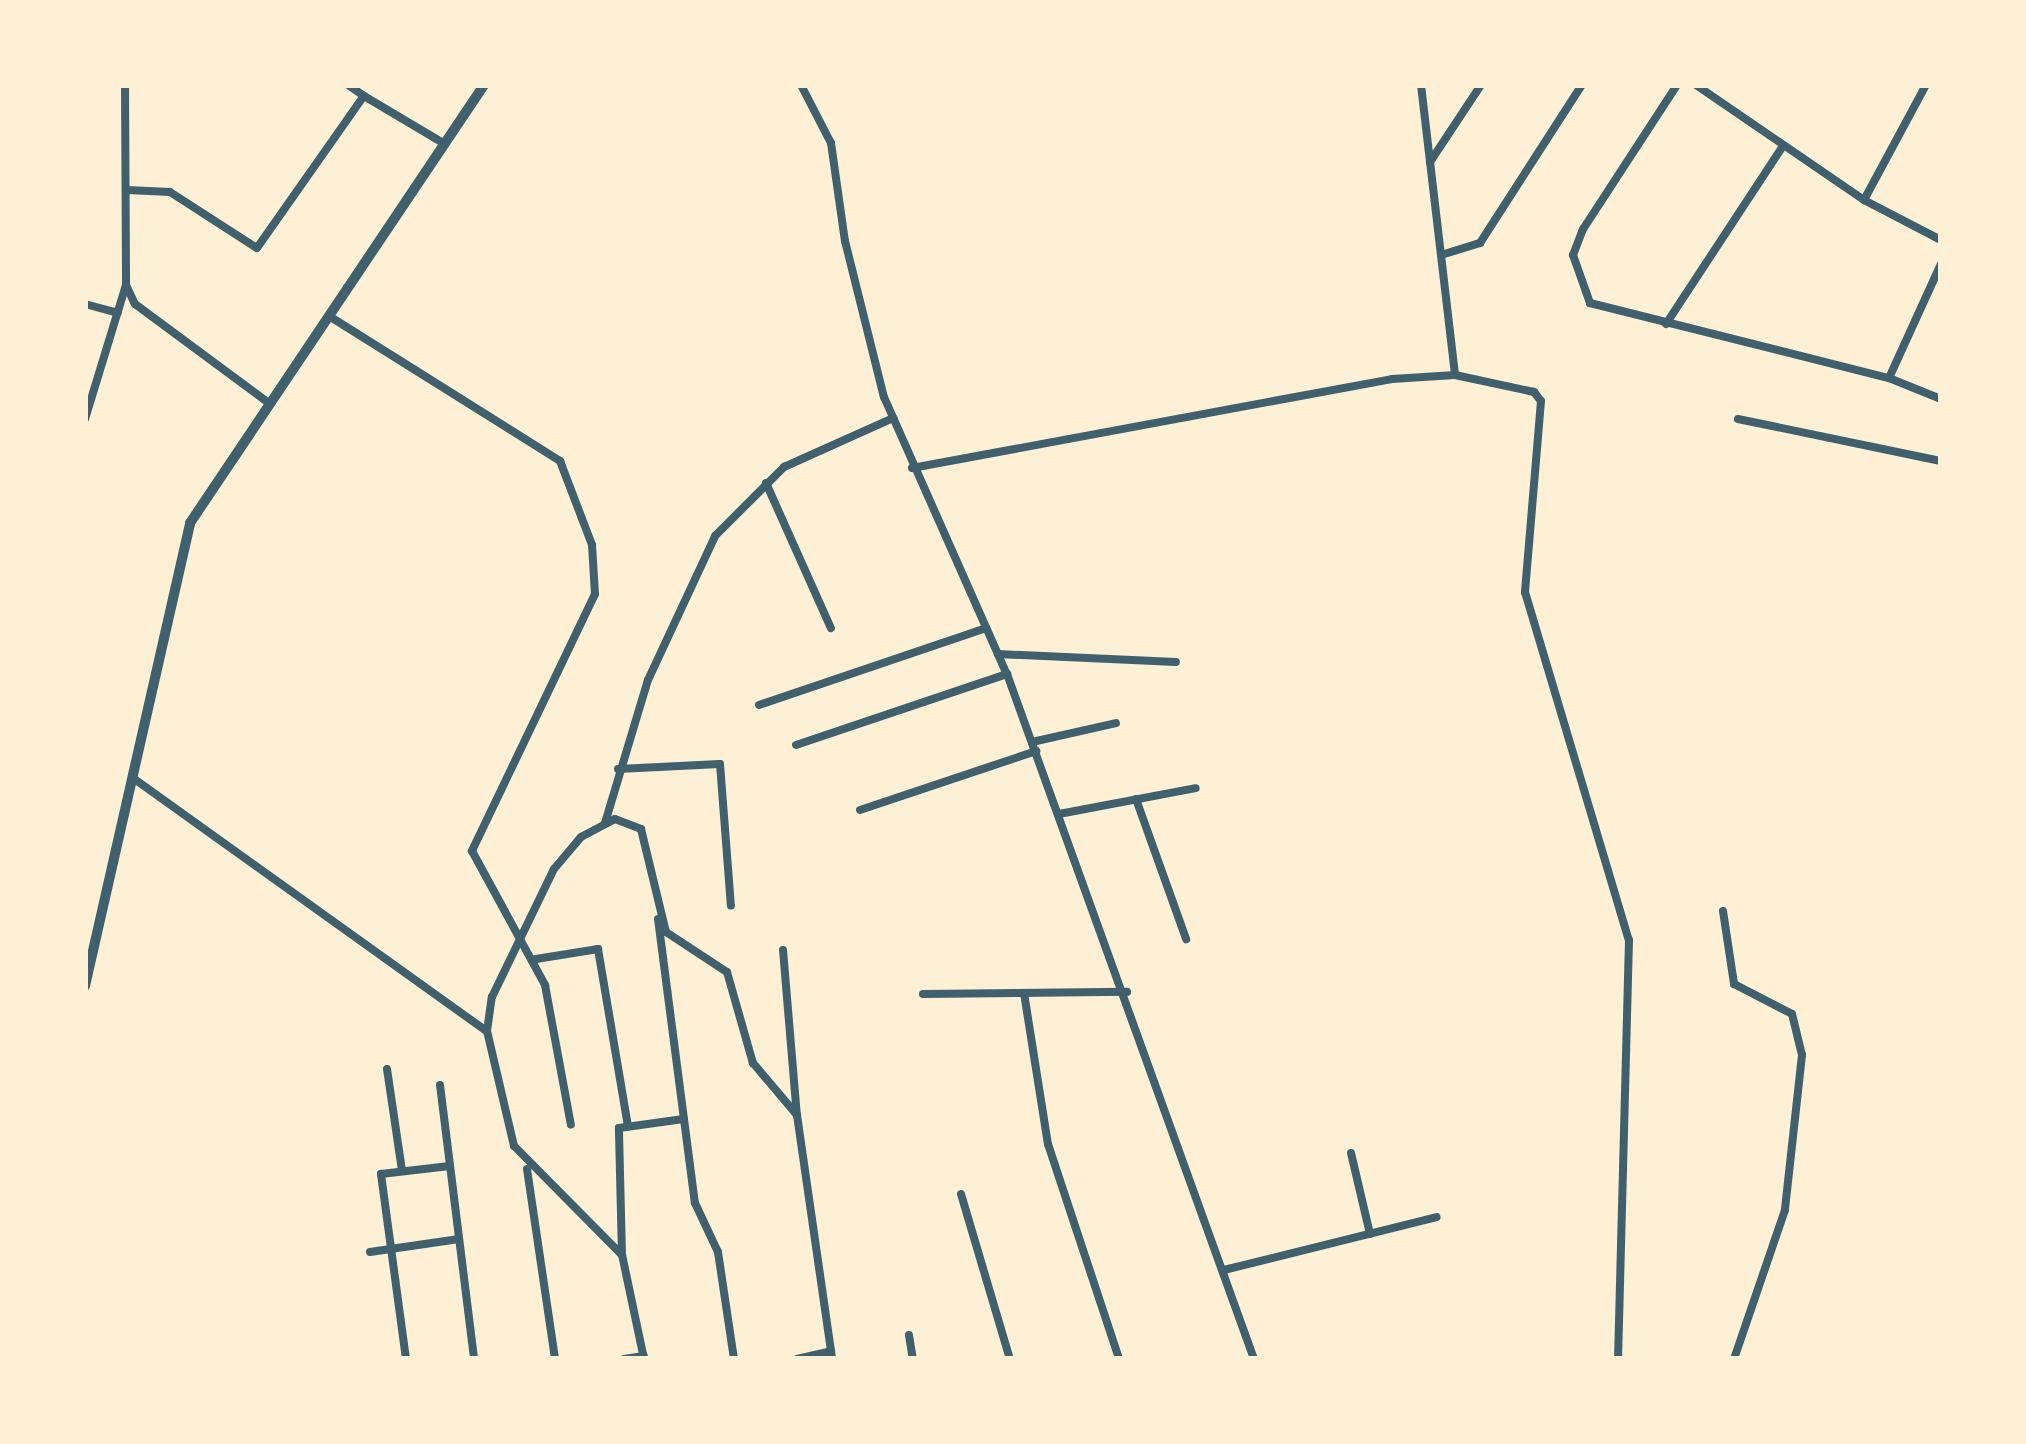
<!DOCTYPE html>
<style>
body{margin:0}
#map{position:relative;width:2026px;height:1444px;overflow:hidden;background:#fdf0d5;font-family:"DejaVu Sans",sans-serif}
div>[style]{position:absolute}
.minor>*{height:8px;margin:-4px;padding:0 4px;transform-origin:4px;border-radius:4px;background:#3f606c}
.tertiary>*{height:10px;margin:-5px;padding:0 5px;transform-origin:5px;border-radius:5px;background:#3f606c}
span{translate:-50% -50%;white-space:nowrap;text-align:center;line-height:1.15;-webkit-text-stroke:10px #fdf0d5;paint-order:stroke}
.frame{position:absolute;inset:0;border:88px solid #fdf0d5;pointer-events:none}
</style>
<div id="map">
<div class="minor">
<div style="left:125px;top:85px;width:200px;rotate:89.7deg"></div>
<div style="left:126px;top:285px;width:21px;rotate:65deg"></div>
<div style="left:135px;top:304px;width:168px;rotate:36.5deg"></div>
<div style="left:801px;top:85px;width:65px;rotate:62.7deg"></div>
<div style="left:831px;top:143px;width:99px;rotate:81.9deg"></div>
<div style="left:845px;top:241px;width:161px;rotate:76deg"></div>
<div style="left:884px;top:397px;width:303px;rotate:66.1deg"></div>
<div style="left:1007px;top:674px;width:728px;rotate:70.17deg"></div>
<div style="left:1421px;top:85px;width:292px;rotate:83.3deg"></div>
<div style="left:1677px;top:85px;width:172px;rotate:123.1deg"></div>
<div style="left:1583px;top:229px;width:28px;rotate:111deg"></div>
<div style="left:1573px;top:255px;width:51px;rotate:70.5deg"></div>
<div style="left:1590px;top:303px;width:308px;rotate:14.1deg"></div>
<div style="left:1889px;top:378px;width:56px;rotate:22deg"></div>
<div style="left:1696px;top:85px;width:204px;rotate:34.4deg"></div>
<div style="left:1864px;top:200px;width:87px;rotate:27.5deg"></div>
<div style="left:364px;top:96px;width:94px;rotate:30.7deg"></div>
<div style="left:1430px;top:162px;width:92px;rotate:-56.5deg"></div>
<div style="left:127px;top:190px;width:43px;rotate:2.7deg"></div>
<div style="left:170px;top:192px;width:103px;rotate:32.8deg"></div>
<div style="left:257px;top:248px;width:186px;rotate:-54.9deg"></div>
<div style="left:364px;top:96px;width:19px;rotate:-145deg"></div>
<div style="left:1864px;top:200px;width:131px;rotate:-61.7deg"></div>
<div style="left:1441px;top:255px;width:41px;rotate:-17.1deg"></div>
<div style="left:1480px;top:243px;width:188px;rotate:-57.2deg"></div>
<div style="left:85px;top:304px;width:34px;rotate:15deg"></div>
<div style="left:329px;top:316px;width:273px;rotate:32.1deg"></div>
<div style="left:560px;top:461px;width:90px;rotate:69.1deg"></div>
<div style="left:592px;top:545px;width:49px;rotate:86.5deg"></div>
<div style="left:595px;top:594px;width:285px;rotate:115.6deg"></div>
<div style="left:472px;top:851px;width:153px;rotate:61.4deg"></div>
<div style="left:545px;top:985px;width:142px;rotate:79.5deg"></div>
<div style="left:1666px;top:324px;width:213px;rotate:-56.7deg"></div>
<div style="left:1889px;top:378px;width:125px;rotate:-65.5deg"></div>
<div style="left:85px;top:419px;width:140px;rotate:-73deg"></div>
<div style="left:1738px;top:419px;width:207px;rotate:11.7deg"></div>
<div style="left:912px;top:468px;width:488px;rotate:-10.5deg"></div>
<div style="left:1392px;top:379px;width:63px;rotate:-3.6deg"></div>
<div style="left:1455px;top:375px;width:81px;rotate:12.1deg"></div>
<div style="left:1534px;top:392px;width:11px;rotate:52deg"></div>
<div style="left:1541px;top:401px;width:192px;rotate:94.8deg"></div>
<div style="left:1525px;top:592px;width:363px;rotate:73.4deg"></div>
<div style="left:1629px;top:940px;width:419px;rotate:91.5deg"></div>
<div style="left:766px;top:483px;width:159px;rotate:65.9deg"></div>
<div style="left:998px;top:654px;width:178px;rotate:2.6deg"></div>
<div style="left:759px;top:705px;width:240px;rotate:-18.7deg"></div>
<div style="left:1032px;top:742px;width:86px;rotate:-12.7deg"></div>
<div style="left:796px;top:745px;width:223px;rotate:-18.6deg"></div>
<div style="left:618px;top:769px;width:102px;rotate:-2.8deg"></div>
<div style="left:720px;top:764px;width:142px;rotate:85.6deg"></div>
<div style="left:133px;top:778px;width:435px;rotate:35.6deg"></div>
<div style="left:1136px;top:799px;width:149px;rotate:70.3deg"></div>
<div style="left:860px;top:810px;width:186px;rotate:-18.5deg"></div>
<div style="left:1059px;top:814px;width:139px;rotate:-10.7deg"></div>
<div style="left:605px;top:823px;width:149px;rotate:-73.3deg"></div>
<div style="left:648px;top:680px;width:159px;rotate:-65deg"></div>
<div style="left:715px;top:536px;width:98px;rotate:-45deg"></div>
<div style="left:784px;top:467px;width:120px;rotate:-24.2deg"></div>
<div style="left:1723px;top:911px;width:74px;rotate:81.4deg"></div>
<div style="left:1734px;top:984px;width:65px;rotate:27.3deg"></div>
<div style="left:1792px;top:1014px;width:42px;rotate:76.3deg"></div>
<div style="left:1802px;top:1055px;width:156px;rotate:96.3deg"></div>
<div style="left:1785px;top:1210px;width:157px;rotate:108.9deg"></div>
<div style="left:658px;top:919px;width:286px;rotate:82.6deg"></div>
<div style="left:695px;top:1203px;width:54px;rotate:64.9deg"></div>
<div style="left:718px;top:1252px;width:108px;rotate:81.5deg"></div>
<div style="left:783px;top:950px;width:166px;rotate:85.2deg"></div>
<div style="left:536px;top:959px;width:63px;rotate:-9.2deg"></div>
<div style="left:598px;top:949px;width:180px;rotate:80.4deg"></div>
<div style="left:1024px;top:993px;width:153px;rotate:81deg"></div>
<div style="left:1048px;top:1144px;width:226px;rotate:71.7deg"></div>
<div style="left:923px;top:994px;width:204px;rotate:-0.6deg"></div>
<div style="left:387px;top:1069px;width:103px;rotate:81.6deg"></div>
<div style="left:440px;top:1085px;width:276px;rotate:82.9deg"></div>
<div style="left:1351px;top:1153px;width:83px;rotate:76.8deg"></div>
<div style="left:527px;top:1169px;width:192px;rotate:81.6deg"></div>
<div style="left:961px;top:1194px;width:172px;rotate:73.5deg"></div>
<div style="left:370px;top:1252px;width:90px;rotate:-8.3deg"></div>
<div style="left:622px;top:1255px;width:127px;rotate:-91.4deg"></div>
<div style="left:619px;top:1128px;width:65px;rotate:-8deg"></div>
<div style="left:1224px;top:1270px;width:219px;rotate:-14deg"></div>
<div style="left:909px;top:1335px;width:24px;rotate:81deg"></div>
<div style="left:406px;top:1359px;width:187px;rotate:-97.7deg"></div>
<div style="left:381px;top:1174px;width:69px;rotate:-6.6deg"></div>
<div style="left:624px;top:1359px;width:20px;rotate:-9deg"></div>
<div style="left:644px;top:1359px;width:106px;rotate:-101.9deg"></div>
<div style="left:622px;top:1255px;width:153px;rotate:-134.7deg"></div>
<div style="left:514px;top:1146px;width:118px;rotate:-103.2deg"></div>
<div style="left:487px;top:1031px;width:34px;rotate:-82deg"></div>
<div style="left:492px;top:997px;width:142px;rotate:-64.2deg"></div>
<div style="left:554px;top:869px;width:42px;rotate:-49.8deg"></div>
<div style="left:581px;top:837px;width:38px;rotate:-28deg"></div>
<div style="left:615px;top:819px;width:28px;rotate:21deg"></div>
<div style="left:641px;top:829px;width:106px;rotate:76.4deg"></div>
<div style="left:666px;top:932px;width:73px;rotate:33.3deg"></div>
<div style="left:727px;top:972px;width:95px;rotate:74.1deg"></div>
<div style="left:753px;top:1063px;width:68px;rotate:49.8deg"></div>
<div style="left:797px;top:1115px;width:246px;rotate:81.8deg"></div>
<div style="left:797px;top:1359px;width:35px;rotate:-13deg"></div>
</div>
<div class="tertiary">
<div style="left:85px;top:986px;width:475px;rotate:-77.2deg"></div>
<div style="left:190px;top:523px;width:528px;rotate:-56.13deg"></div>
</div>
<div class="frame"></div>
</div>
